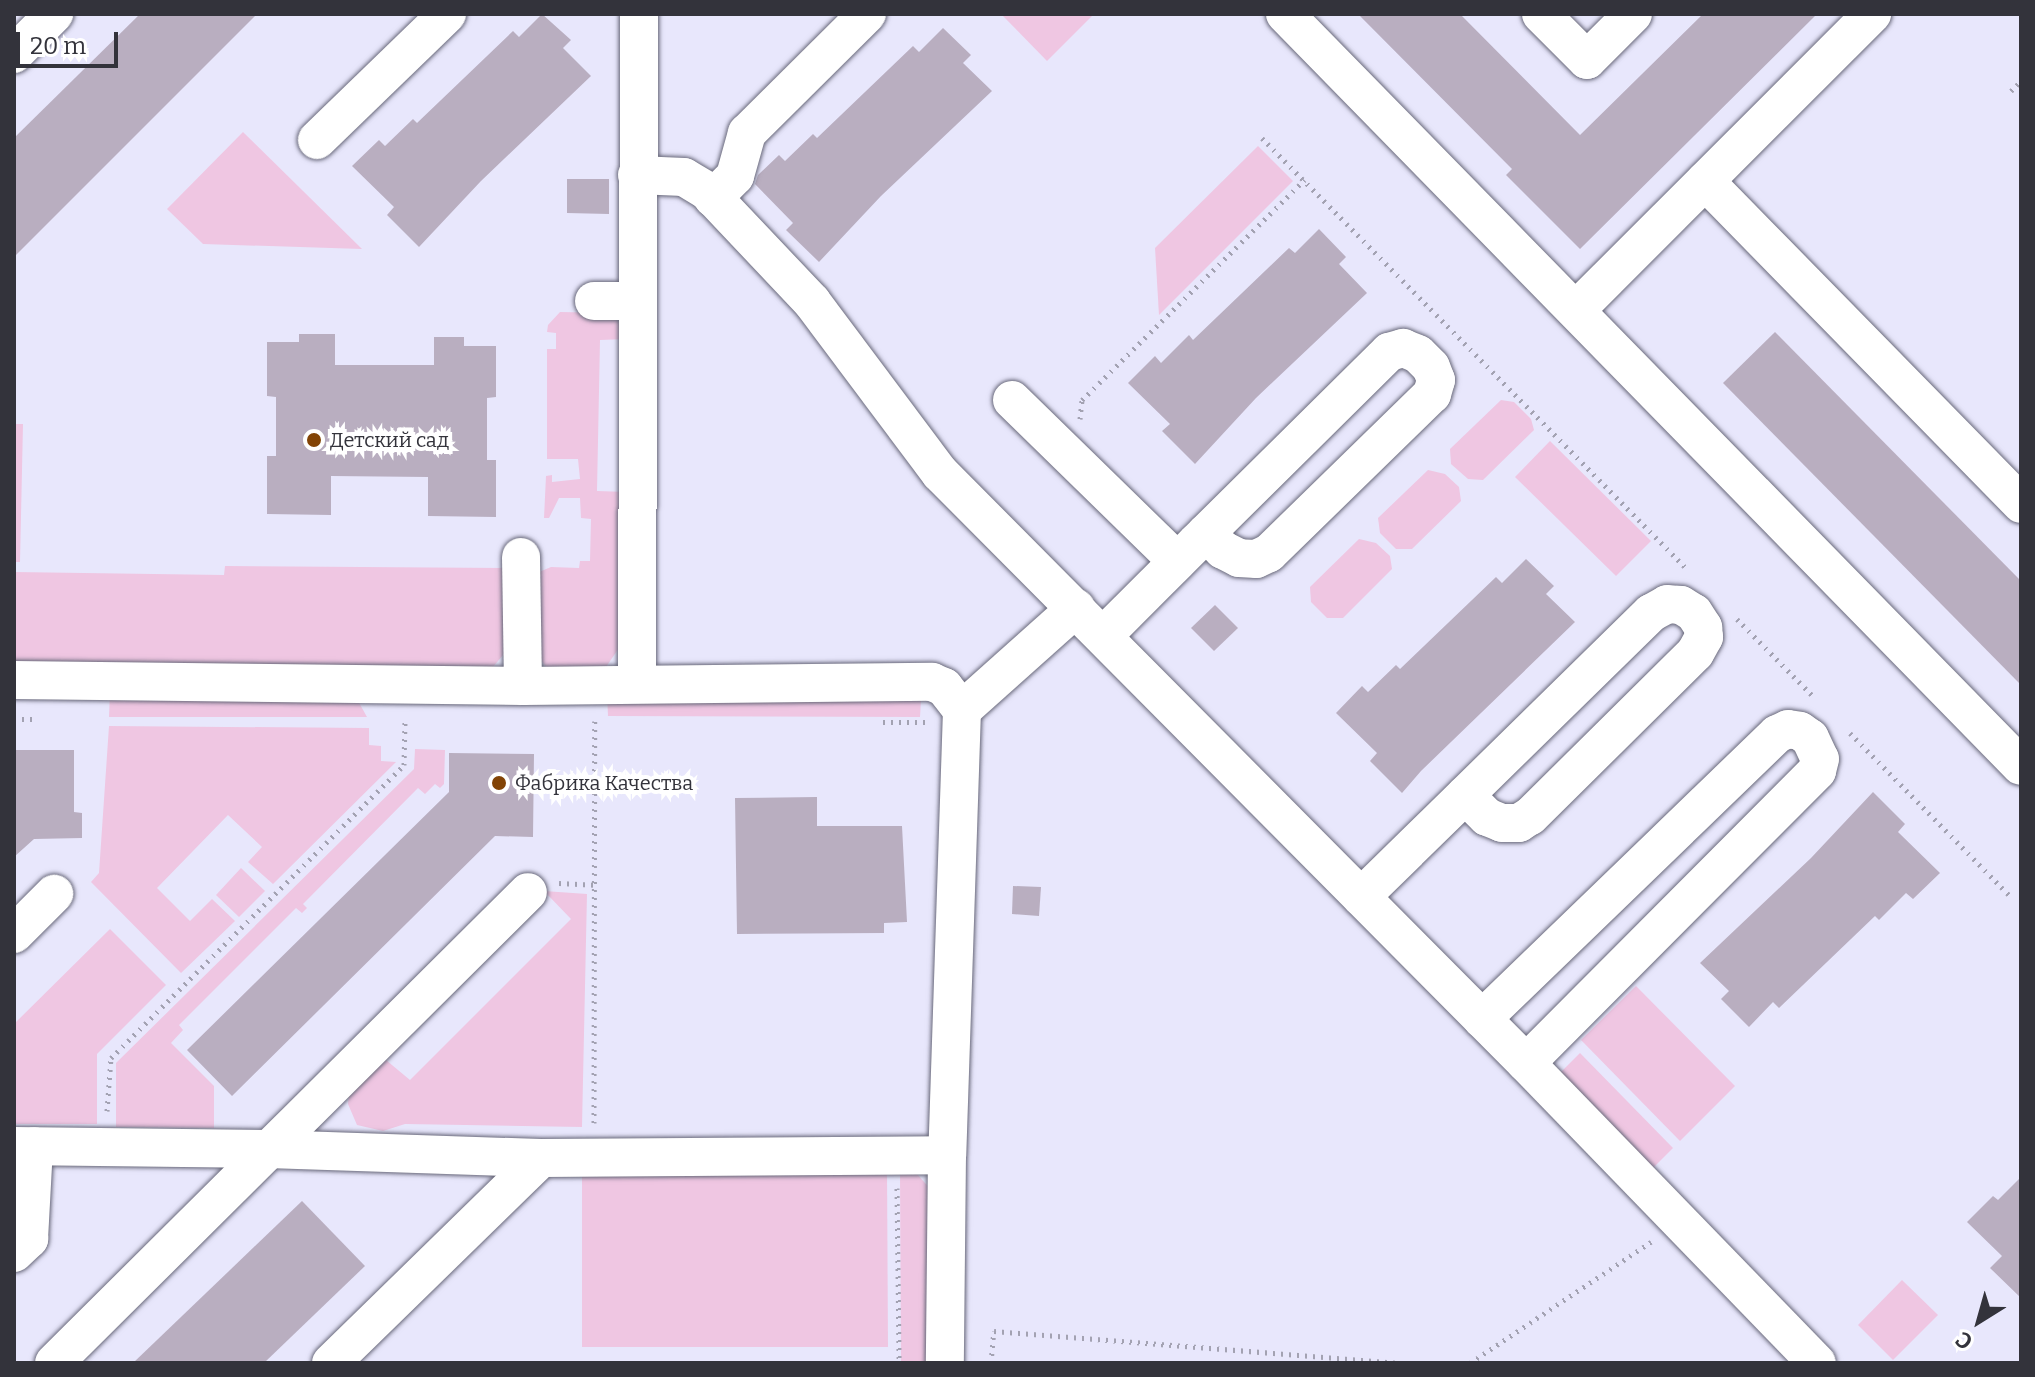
<!DOCTYPE html>
<meta charset="utf-8">
<style>
body{margin:0}
#map{position:relative;width:2035px;height:1377px;overflow:hidden;background:#e8e7fc;font-family:Bitter,serif}
div>[style]{position:absolute}
.green>*{inset:0;background:#efc6e2}
.building>*{inset:0;background:#b9aec0}
.path>*{height:5px;margin-top:-2.5px;transform-origin:0;background:repeating-linear-gradient(90deg,#a3a2b2 0 2px,transparent 0 8px)}
.roads{filter:drop-shadow(0 0 2px #68687a) drop-shadow(0 0 2px #68687a)}
.minor>*{height:38px;margin:-19px;padding:0 19px;transform-origin:19px;border-radius:19px;background:#fff}
.dots>*{width:22px;height:22px;translate:-50% -50%;box-sizing:border-box;border:4px solid #fff;border-radius:50%}
span{translate:-50% -50%;white-space:nowrap;text-align:center;line-height:1.15;-webkit-text-stroke:8px #fff;paint-order:stroke}
.poi-label{font-size:20px;color:#33333b}
.left{translate:0 -50%;text-align:left}
.frame{position:absolute;inset:0;border:16px solid #33333b;pointer-events:none}
.north{position:absolute;left:1939px;top:1281px;width:80px;height:80px;-webkit-text-stroke:6px #fff;paint-order:stroke;rotate:217deg;font-size:22px;font-weight:700;line-height:32px;text-align:center;color:#33333b}
.north::after{content:'';display:block;margin:auto;width:28px;height:36px;background:#33333b;clip-path:polygon(50% 0,100% 100%,50% 72%,0 100%)}
.scale{position:absolute;left:16px;top:32px;width:102px;height:36px;box-sizing:border-box;border:4px solid #33333b;border-top:0;padding-left:10px;font-size:24px;line-height:28px;white-space:nowrap;color:#33333b;-webkit-text-stroke:6px #fff;paint-order:stroke}
</style>
<div id="map">
<div class="green">
<div style="clip-path:polygon(1001px 14px,1094px 14px,1047px 61px)"></div>
<div style="clip-path:polygon(243px 132px,362px 249px,203px 244px,167px 209px)"></div>
<div style="clip-path:polygon(1258px 146px,1293px 181px,1159px 315px,1155px 248px)"></div>
<div style="clip-path:polygon(560px 312px,614px 313px,627px 339px,600px 340px,597px 491px,627px 492px,621px 645px,606px 667px,546px 667px,539px 657px,539px 572px,551px 567px,579px 568px,580px 561px,590px 561px,591px 519px,581px 518px,580px 498px,559px 498px,549px 518px,544px 518px,546px 476px,552px 475px,552px 482px,580px 479px,578px 459px,547px 459px,547px 349px,556px 349px,556px 333px,547px 332px,548px 325px)"></div>
<div style="clip-path:polygon(1501px 400px,1514px 402px,1531px 419px,1534px 430px,1483px 480px,1468px 479px,1451px 464px,1450px 449px)"></div>
<div style="clip-path:polygon(14px 424px,23px 424px,20px 562px,14px 562px)"></div>
<div style="clip-path:polygon(1550px 441px,1651px 541px,1616px 576px,1515px 477px)"></div>
<div style="clip-path:polygon(1428px 470px,1445px 474px,1459px 487px,1461px 501px,1412px 549px,1396px 549px,1380px 533px,1378px 518px)"></div>
<div style="clip-path:polygon(1359px 539px,1376px 543px,1390px 556px,1392px 569px,1343px 618px,1327px 618px,1311px 602px,1310px 587px)"></div>
<div style="clip-path:polygon(225px 566px,505px 568px,504px 654px,492px 668px,14px 662px,14px 572px,224px 575px)"></div>
<div style="clip-path:polygon(110px 691px,357px 699px,367px 717px,109px 717px)"></div>
<div style="clip-path:polygon(607px 693px,921px 700px,920px 717px,608px 716px)"></div>
<div style="clip-path:polygon(109px 726px,369px 728px,369px 745px,381px 746px,381px 761px,396px 762px,273px 884px,248px 862px,262px 847px,228px 815px,157px 888px,190px 921px,212px 899px,235px 921px,181px 973px,91px 882px,99px 873px)"></div>
<div style="clip-path:polygon(415px 749px,445px 750px,444px 784px,440px 788px,435px 784px,425px 794px,418px 788px,303px 904px,307px 908px,302px 913px,296px 908px,179px 1025px,183px 1030px,171px 1043px,214px 1086px,214px 1128px,116px 1127px,116px 1063px,414px 769px)"></div>
<div style="clip-path:polygon(241px 868px,265px 891px,239px 917px,216px 895px)"></div>
<div style="clip-path:polygon(544px 891px,587px 894px,582px 1127px,405px 1124px,383px 1131px,357px 1125px,348px 1104px,349px 1094px,367px 1069px,386px 1060px,410px 1080px,571px 919px)"></div>
<div style="clip-path:polygon(110px 929px,166px 985px,97px 1054px,97px 1124px,14px 1124px,14px 1024px)"></div>
<div style="clip-path:polygon(1636px 986px,1735px 1086px,1680px 1141px,1581px 1040px)"></div>
<div style="clip-path:polygon(1580px 1053px,1673px 1148px,1653px 1168px,1560px 1073px)"></div>
<div style="clip-path:polygon(582px 1167px,887px 1167px,888px 1347px,582px 1347px)"></div>
<div style="clip-path:polygon(900px 1169px,917px 1174px,933px 1192px,933px 1363px,901px 1363px)"></div>
<div style="clip-path:polygon(1902px 1280px,1938px 1315px,1893px 1360px,1858px 1325px)"></div>
</div>
<div class="building">
<div style="clip-path:polygon(140px 14px,257px 14px,14px 257px,14px 138px)"></div>
<div style="clip-path:polygon(542px 14px,571px 40px,563px 48px,591px 76px,481px 181px,419px 247px,387px 215px,394px 207px,352px 166px,379px 140px,385px 146px,413px 119px,417px 123px,513px 31px,519px 37px)"></div>
<div style="clip-path:polygon(1358px 14px,1460px 14px,1580px 135px,1703px 14px,1817px 14px,1580px 249px,1506px 175px,1512px 169px)"></div>
<div style="clip-path:polygon(943px 28px,971px 55px,963px 63px,992px 91px,881px 196px,819px 262px,786px 230px,793px 223px,755px 184px,758px 175px,779px 155px,785px 161px,813px 134px,817px 138px,913px 46px,919px 52px)"></div>
<div style="clip-path:polygon(567px 179px,609px 179px,609px 214px,567px 213px)"></div>
<div style="clip-path:polygon(1319px 229px,1346px 257px,1339px 264px,1367px 293px,1256px 398px,1195px 464px,1162px 431px,1170px 424px,1128px 383px,1155px 356px,1161px 363px,1189px 335px,1193px 340px,1289px 248px,1295px 253px)"></div>
<div style="clip-path:polygon(1775px 332px,2021px 581px,2021px 685px,1723px 383px)"></div>
<div style="clip-path:polygon(299px 334px,335px 334px,335px 365px,434px 365px,434px 337px,464px 337px,464px 346px,496px 346px,496px 397px,487px 398px,487px 460px,496px 460px,496px 517px,428px 516px,428px 477px,331px 476px,331px 515px,267px 514px,267px 456px,276px 456px,276px 397px,267px 396px,267px 342px,299px 342px)"></div>
<div style="clip-path:polygon(1526px 559px,1554px 586px,1546px 594px,1575px 622px,1421px 771px,1402px 793px,1370px 761px,1377px 753px,1336px 713px,1362px 686px,1368px 692px,1396px 665px,1400px 669px,1496px 577px,1502px 583px)"></div>
<div style="clip-path:polygon(1215px 605px,1238px 628px,1214px 651px,1191px 628px)"></div>
<div style="clip-path:polygon(14px 750px,74px 750px,74px 812px,82px 813px,82px 838px,34px 839px,14px 857px)"></div>
<div style="clip-path:polygon(449px 753px,534px 754px,533px 837px,495px 836px,232px 1096px,187px 1050px,449px 792px)"></div>
<div style="clip-path:polygon(1873px 792px,1905px 824px,1898px 832px,1940px 873px,1913px 899px,1906px 893px,1879px 920px,1875px 916px,1779px 1008px,1773px 1002px,1749px 1027px,1721px 999px,1729px 991px,1700px 963px,1811px 858px)"></div>
<div style="clip-path:polygon(817px 797px,817px 826px,902px 826px,907px 922px,884px 923px,884px 933px,737px 934px,735px 798px)"></div>
<div style="clip-path:polygon(1013px 886px,1041px 887px,1039px 916px,1012px 914px)"></div>
<div style="clip-path:polygon(2021px 1177px,2021px 1298px,1990px 1268px,2002px 1256px,1967px 1222px,1993px 1196px,1998px 1200px)"></div>
<div style="clip-path:polygon(302px 1201px,365px 1266px,264px 1363px,133px 1363px)"></div>
</div>
<div class="path">
<div style="left:2011px;top:91px;width:14px;rotate:-45deg"></div>
<div style="left:1262px;top:138px;width:607px;rotate:45.4deg"></div>
<div style="left:1080px;top:419px;width:19px;rotate:-84deg"></div>
<div style="left:1082px;top:400px;width:313px;rotate:-44.7deg"></div>
<div style="left:1737px;top:619px;width:111px;rotate:45.4deg"></div>
<div style="left:14px;top:719px;width:23px"></div>
<div style="left:883px;top:722px;width:42px"></div>
<div style="left:1850px;top:733px;width:227px;rotate:45.5deg"></div>
<div style="left:559px;top:883px;width:35px;rotate:3deg"></div>
<div style="left:107px;top:1111px;width:53px;rotate:-85.7deg"></div>
<div style="left:111px;top:1058px;width:414px;rotate:-45deg"></div>
<div style="left:404px;top:765px;width:43px;rotate:-88.7deg"></div>
<div style="left:594px;top:1123px;width:402px;rotate:-89.9deg"></div>
<div style="left:897px;top:1188px;width:175px;rotate:89.3deg"></div>
<div style="left:991px;top:1363px;width:32px;rotate:-85deg"></div>
<div style="left:994px;top:1331px;width:407px;rotate:4.5deg"></div>
<div style="left:1470px;top:1363px;width:218px;rotate:-33.8deg"></div>
</div>
<div class="roads">
<div class="minor">
<div style="left:1285px;top:14px;width:1052px;rotate:45.62deg"></div>
<div style="left:1541px;top:14px;width:65px;rotate:45deg"></div>
<div style="left:1587px;top:60px;width:65px;rotate:-45deg"></div>
<div style="left:14px;top:54px;width:57px;rotate:-45deg"></div>
<div style="left:317px;top:140px;width:181px;rotate:-44.1deg"></div>
<div style="left:637px;top:175px;width:47px;rotate:2.4deg"></div>
<div style="left:684px;top:177px;width:27px;rotate:31deg"></div>
<div style="left:707px;top:191px;width:153px;rotate:46.6deg"></div>
<div style="left:812px;top:302px;width:214px;rotate:53.2deg"></div>
<div style="left:940px;top:473px;width:832px;rotate:45.19deg"></div>
<div style="left:1526px;top:1063px;width:418px;rotate:45.9deg"></div>
<div style="left:1705px;top:181px;width:452px;rotate:45.6deg"></div>
<div style="left:713px;top:198px;width:31px;rotate:-45deg"></div>
<div style="left:735px;top:176px;width:45px;rotate:-74.4deg"></div>
<div style="left:747px;top:133px;width:169px;rotate:-44.8deg"></div>
<div style="left:594px;top:301px;width:43px"></div>
<div style="left:1576px;top:310px;width:419px;rotate:-45deg"></div>
<div style="left:1012px;top:400px;width:231px;rotate:44.3deg"></div>
<div style="left:521px;top:557px;width:129px;rotate:89.1deg"></div>
<div style="left:1103px;top:636px;width:132px;rotate:-45deg"></div>
<div style="left:1196px;top:543px;width:272px;rotate:-44.7deg"></div>
<div style="left:1389px;top:352px;width:15px;rotate:-16deg"></div>
<div style="left:1403px;top:348px;width:16px;rotate:22deg"></div>
<div style="left:1418px;top:354px;width:18px;rotate:45deg"></div>
<div style="left:1431px;top:367px;width:14px;rotate:69deg"></div>
<div style="left:1436px;top:380px;width:15px;rotate:106deg"></div>
<div style="left:1432px;top:394px;width:228px;rotate:135.7deg"></div>
<div style="left:1269px;top:553px;width:14px;rotate:155deg"></div>
<div style="left:1256px;top:559px;width:17px;rotate:-177deg"></div>
<div style="left:1239px;top:558px;width:18px;rotate:-153deg"></div>
<div style="left:1223px;top:550px;width:24px;rotate:-135deg"></div>
<div style="left:14px;top:680px;width:509px;rotate:0.68deg"></div>
<div style="left:523px;top:686px;width:409px;rotate:-0.6deg"></div>
<div style="left:932px;top:682px;width:13px;rotate:23deg"></div>
<div style="left:944px;top:687px;width:29px;rotate:52deg"></div>
<div style="left:962px;top:710px;width:445px;rotate:91.9deg"></div>
<div style="left:947px;top:1155px;width:208px;rotate:90.6deg"></div>
<div style="left:637px;top:684px;width:670px;rotate:-89.83deg"></div>
<div style="left:962px;top:710px;width:153px;rotate:-41.8deg"></div>
<div style="left:1361px;top:897px;width:406px;rotate:-44.4deg"></div>
<div style="left:1651px;top:613px;width:18px;rotate:-29deg"></div>
<div style="left:1667px;top:604px;width:14px;rotate:4deg"></div>
<div style="left:1681px;top:605px;width:15px;rotate:32deg"></div>
<div style="left:1694px;top:613px;width:17px;rotate:57deg"></div>
<div style="left:1703px;top:627px;width:10px;rotate:84deg"></div>
<div style="left:1704px;top:637px;width:18px;rotate:119deg"></div>
<div style="left:1695px;top:653px;width:232px;rotate:135.3deg"></div>
<div style="left:1530px;top:816px;width:13px;rotate:148deg"></div>
<div style="left:1519px;top:823px;width:17px;rotate:180deg"></div>
<div style="left:1502px;top:823px;width:16px;rotate:-158deg"></div>
<div style="left:1487px;top:817px;width:31px;rotate:-135deg"></div>
<div style="left:14px;top:934px;width:57px;rotate:-45deg"></div>
<div style="left:1482px;top:1019px;width:410px;rotate:-44deg"></div>
<div style="left:1777px;top:734px;width:12px;rotate:-24deg"></div>
<div style="left:1788px;top:729px;width:12px;rotate:9deg"></div>
<div style="left:1800px;top:731px;width:12px;rotate:35deg"></div>
<div style="left:1810px;top:738px;width:23px;rotate:65deg"></div>
<div style="left:1820px;top:759px;width:12px;rotate:104deg"></div>
<div style="left:1817px;top:771px;width:412px;rotate:134.9deg"></div>
<div style="left:14px;top:1146px;width:254px;rotate:0.7deg"></div>
<div style="left:268px;top:1149px;width:273px;rotate:1.9deg"></div>
<div style="left:541px;top:1158px;width:406px;rotate:-0.4deg"></div>
<div style="left:14px;top:1253px;width:21px;rotate:-43deg"></div>
<div style="left:29px;top:1239px;width:93px;rotate:-86.9deg"></div>
<div style="left:54px;top:1363px;width:668px;rotate:-44.82deg"></div>
<div style="left:331px;top:1363px;width:293px;rotate:-44.3deg"></div>
</div>
</div>
<div class="dots">
<div style="left:314px;top:440px;background:#824305"></div>
<div style="left:499px;top:783px;background:#824305"></div>
</div>
<div class="poi-label">
<span class="left" style="left:330px;top:440px">Детский сад</span>
<span class="left" style="left:515px;top:783px">Фабрика Качества</span>
</div>
<div class="frame"></div>
<div class="north">С</div>
<div class="scale">20 m</div>
</div>
